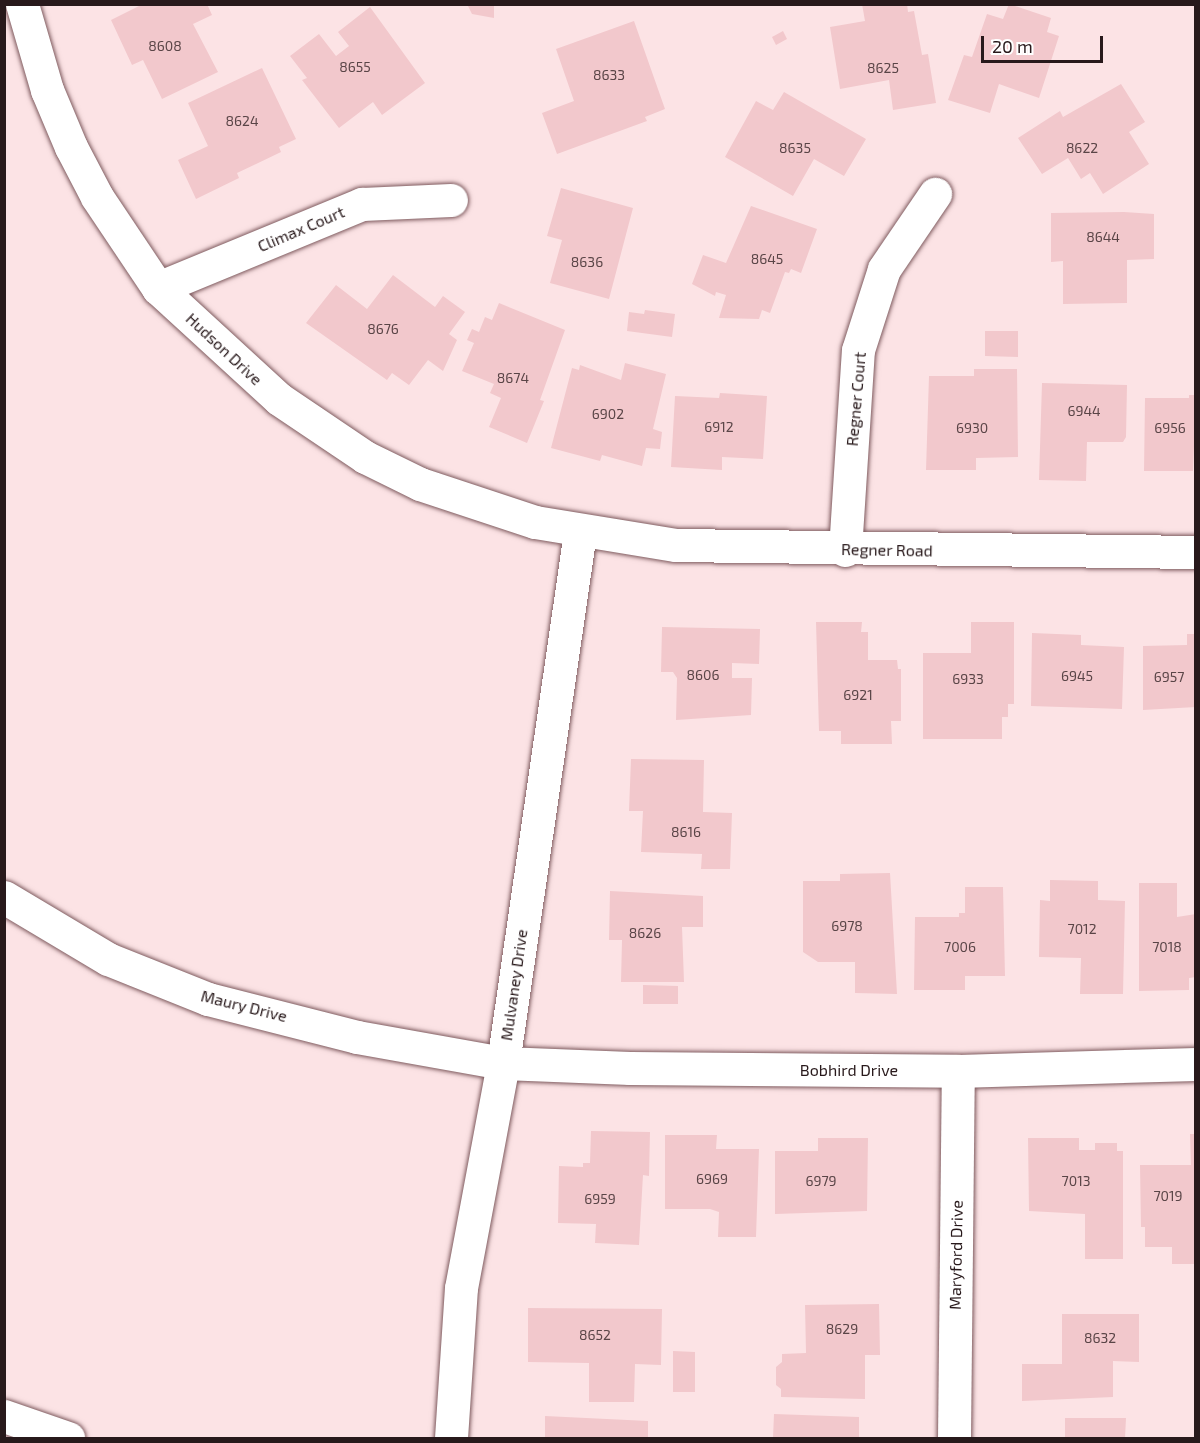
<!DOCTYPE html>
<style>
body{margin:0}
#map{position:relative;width:1200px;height:1443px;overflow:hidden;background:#fce3e5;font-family:"Exo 2",sans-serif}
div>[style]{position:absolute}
.building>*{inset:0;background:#f2c8cc}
.roads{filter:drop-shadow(0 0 2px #7f5b5f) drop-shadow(0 0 2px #7f5b5f)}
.street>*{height:33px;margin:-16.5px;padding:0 16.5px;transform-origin:16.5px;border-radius:16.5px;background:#fff}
span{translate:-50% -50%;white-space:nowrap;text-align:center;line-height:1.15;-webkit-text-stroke:4.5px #fff;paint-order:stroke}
.number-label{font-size:14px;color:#5a4547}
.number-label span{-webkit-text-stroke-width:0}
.street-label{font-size:16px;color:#28191b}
.frame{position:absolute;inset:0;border:6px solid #28191b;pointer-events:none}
.scale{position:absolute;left:981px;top:36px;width:122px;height:27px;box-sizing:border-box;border:3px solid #28191b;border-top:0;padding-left:8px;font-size:18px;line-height:21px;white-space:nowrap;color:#28191b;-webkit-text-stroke:4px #fff;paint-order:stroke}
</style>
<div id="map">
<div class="building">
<div style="clip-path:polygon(143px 4px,207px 4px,212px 15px,193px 24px,218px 72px,162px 99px,143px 60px,132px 65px,111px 20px)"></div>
<div style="clip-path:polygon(467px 4px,494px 4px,494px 18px,472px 14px)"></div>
<div style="clip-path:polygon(862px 4px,907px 4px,908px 12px,914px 11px,922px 55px,928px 54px,936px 103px,893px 110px,889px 80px,840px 89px,830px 27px,865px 21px)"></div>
<div style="clip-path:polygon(1009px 4px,1051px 18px,1047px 32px,1059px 36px,1039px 98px,999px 84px,990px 113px,948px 100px,964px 55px,972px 57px,987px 14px,1003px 19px)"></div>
<div style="clip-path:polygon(370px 7px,425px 83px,382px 115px,373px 102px,339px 128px,302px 80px,307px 78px,290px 56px,319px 34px,336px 56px,349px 46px,338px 32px)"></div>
<div style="clip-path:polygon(634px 21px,665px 109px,645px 117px,647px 121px,557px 154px,542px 113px,574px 101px,556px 49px)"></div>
<div style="clip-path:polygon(783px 31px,787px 39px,776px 45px,772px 37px)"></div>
<div style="clip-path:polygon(262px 68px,296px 139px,279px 147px,281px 152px,237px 173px,239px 178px,196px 199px,178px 160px,208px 146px,188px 103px)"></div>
<div style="clip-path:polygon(1121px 84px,1145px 122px,1129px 132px,1149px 164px,1103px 194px,1090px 173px,1081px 179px,1068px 158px,1042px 174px,1018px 138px,1060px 111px,1063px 117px)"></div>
<div style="clip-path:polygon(784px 92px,866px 139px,844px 176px,814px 159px,793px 196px,725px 157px,756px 101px,773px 110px)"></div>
<div style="clip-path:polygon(561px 188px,633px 208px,609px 299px,550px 283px,562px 240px,547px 236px)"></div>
<div style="clip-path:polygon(751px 206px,817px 229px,801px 273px,791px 269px,789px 273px,785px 272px,770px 313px,762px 310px,759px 319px,719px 318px,726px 295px,716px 292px,715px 296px,692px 284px,703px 255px,726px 263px)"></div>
<div style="clip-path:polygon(1124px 212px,1154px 214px,1154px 259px,1127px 260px,1127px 303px,1063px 304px,1063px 261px,1051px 262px,1051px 213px)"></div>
<div style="clip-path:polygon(393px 275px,435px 307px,443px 296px,465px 312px,449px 334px,457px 340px,443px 371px,428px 360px,409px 385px,392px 373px,387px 380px,306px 323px,336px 285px,367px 309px)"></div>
<div style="clip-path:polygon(499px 303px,565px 330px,540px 400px,544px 401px,527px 443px,489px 427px,501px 398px,490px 393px,494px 384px,462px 371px,474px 343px,467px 340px,472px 329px,479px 332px,485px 317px,492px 320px)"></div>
<div style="clip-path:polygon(645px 310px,675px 314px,672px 337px,627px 331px,629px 312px,644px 314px)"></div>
<div style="clip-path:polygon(985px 331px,1018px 331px,1018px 357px,985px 356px)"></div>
<div style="clip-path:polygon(625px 363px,666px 374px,653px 429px,662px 432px,660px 449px,646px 448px,642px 466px,602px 455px,600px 461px,551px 448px,572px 368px,579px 370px,580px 365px,621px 380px)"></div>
<div style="clip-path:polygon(974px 369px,1017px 369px,1018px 457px,976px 458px,976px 470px,926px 470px,929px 376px,974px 376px)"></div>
<div style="clip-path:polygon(1042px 383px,1127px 385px,1126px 437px,1123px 442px,1087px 442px,1086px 481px,1039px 480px)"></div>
<div style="clip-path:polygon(720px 393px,767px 396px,763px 459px,722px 457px,722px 470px,671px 467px,675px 396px,719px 398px)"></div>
<div style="clip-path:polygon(1189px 395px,1196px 395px,1193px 471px,1144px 471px,1145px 398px,1189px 398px)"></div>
<div style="clip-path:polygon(816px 622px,862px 622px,861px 632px,868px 632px,868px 660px,897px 660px,898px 669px,901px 669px,901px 721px,891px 721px,892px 744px,841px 744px,841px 731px,819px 731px)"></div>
<div style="clip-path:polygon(971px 622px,1014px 622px,1014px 704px,1008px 704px,1008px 717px,1002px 717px,1002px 739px,923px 739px,923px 653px,971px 653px)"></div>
<div style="clip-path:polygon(662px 627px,760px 629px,759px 664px,732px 663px,732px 678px,752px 678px,751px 715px,676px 720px,677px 678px,673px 672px,661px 672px)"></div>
<div style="clip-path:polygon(1032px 633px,1081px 635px,1081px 645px,1124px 647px,1122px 709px,1031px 706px)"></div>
<div style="clip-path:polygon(1187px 634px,1196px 634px,1196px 707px,1143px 710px,1143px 646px,1187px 645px)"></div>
<div style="clip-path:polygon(631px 759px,704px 760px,703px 812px,732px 813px,730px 869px,701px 869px,702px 854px,641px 852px,643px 811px,629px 811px)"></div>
<div style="clip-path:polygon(890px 873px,897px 994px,855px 993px,855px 962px,818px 962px,803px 952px,803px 881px,840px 881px,840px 874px)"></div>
<div style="clip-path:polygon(1050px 880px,1098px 881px,1098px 900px,1125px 901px,1123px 994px,1080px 994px,1081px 958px,1039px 957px,1040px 900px,1050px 901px)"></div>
<div style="clip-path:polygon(1139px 883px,1177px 883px,1177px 917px,1196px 914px,1196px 977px,1189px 978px,1189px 990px,1139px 991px)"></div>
<div style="clip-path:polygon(965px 887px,1003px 887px,1005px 976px,965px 976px,965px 990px,914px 990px,915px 917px,959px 917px,959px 913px,965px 913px)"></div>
<div style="clip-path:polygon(610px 891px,703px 896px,703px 927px,682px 927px,684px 982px,621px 982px,622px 940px,609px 940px)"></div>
<div style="clip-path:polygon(643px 985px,678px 986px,678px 1004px,643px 1004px)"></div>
<div style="clip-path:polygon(591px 1131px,650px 1132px,649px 1176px,643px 1175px,639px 1245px,595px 1243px,596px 1224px,558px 1223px,559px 1166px,583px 1167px,583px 1163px,590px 1163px)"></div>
<div style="clip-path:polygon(1190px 1134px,1196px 1134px,1196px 1264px,1172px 1264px,1172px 1247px,1145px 1247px,1145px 1227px,1141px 1227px,1140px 1165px,1191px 1165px)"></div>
<div style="clip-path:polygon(665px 1135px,717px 1135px,716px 1149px,759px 1149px,756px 1237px,718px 1237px,719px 1212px,710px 1209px,665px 1209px)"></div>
<div style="clip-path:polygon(818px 1138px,868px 1138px,867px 1211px,775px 1214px,775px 1151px,818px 1151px)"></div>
<div style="clip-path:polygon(1028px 1138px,1079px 1138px,1079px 1150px,1095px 1150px,1095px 1143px,1117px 1143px,1117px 1151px,1123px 1151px,1123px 1259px,1085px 1259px,1085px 1214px,1029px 1211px)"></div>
<div style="clip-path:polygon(879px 1304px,880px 1355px,865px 1355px,865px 1399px,781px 1397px,781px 1389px,776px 1385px,776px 1367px,782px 1362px,782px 1354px,806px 1353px,805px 1305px)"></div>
<div style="clip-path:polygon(528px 1308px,662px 1309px,661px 1365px,635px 1364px,634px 1402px,589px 1402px,589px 1363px,528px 1362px)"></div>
<div style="clip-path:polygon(1062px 1314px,1139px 1314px,1139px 1362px,1113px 1361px,1113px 1397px,1022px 1401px,1022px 1364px,1062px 1364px)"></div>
<div style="clip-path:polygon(673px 1351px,695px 1352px,695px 1392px,673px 1392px)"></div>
<div style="clip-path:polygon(774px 1414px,859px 1417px,859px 1438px,773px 1438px)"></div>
<div style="clip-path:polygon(545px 1416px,648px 1421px,648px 1438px,545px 1438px)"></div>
<div style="clip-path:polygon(1065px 1418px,1126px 1418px,1125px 1438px,1065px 1438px)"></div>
</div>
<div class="roads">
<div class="street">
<div style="left:22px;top:4px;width:90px;rotate:73.8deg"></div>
<div style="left:47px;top:90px;width:62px;rotate:67.2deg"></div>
<div style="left:71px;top:147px;width:56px;rotate:62.5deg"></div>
<div style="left:97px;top:197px;width:110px;rotate:56.2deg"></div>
<div style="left:158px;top:288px;width:164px;rotate:42.5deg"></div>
<div style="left:279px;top:399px;width:104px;rotate:34deg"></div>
<div style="left:365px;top:457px;width:61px;rotate:26.1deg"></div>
<div style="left:420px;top:484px;width:121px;rotate:18.3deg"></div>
<div style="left:535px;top:522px;width:143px;rotate:9.3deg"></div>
<div style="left:676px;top:545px;width:520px;rotate:0.77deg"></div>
<div style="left:158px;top:288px;width:221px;rotate:-22.4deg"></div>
<div style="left:362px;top:204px;width:89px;rotate:-2.6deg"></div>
<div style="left:845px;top:550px;width:200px;rotate:-86.3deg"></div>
<div style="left:858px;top:350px;width:85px;rotate:-72.2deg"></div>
<div style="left:884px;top:269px;width:91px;rotate:-55.8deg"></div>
<div style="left:4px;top:897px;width:121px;rotate:30.8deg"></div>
<div style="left:108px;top:959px;width:108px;rotate:21.8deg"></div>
<div style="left:208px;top:999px;width:154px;rotate:14.3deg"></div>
<div style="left:357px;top:1037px;width:148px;rotate:10.1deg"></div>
<div style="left:503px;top:1063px;width:127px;rotate:2.3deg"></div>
<div style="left:630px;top:1068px;width:328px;rotate:0.5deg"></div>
<div style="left:958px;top:1071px;width:238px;rotate:-1.7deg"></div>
<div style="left:4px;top:1416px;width:68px;rotate:19deg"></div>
<div style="left:451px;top:1438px;width:150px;rotate:-86.2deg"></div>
<div style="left:461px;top:1288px;width:229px;rotate:-79.4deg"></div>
<div style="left:503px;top:1063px;width:537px;rotate:-81.75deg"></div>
<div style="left:954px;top:1438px;width:367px;rotate:-89.4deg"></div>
</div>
</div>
<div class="number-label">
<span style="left:165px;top:46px">8608</span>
<span style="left:355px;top:67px">8655</span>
<span style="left:883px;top:68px">8625</span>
<span style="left:609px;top:75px">8633</span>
<span style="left:242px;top:121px">8624</span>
<span style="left:795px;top:148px">8635</span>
<span style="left:1082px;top:148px">8622</span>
<span style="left:1103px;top:237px">8644</span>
<span style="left:767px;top:259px">8645</span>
<span style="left:587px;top:262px">8636</span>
<span style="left:383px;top:329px">8676</span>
<span style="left:513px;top:378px">8674</span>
<span style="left:1084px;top:411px">6944</span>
<span style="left:608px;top:414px">6902</span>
<span style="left:719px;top:427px">6912</span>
<span style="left:972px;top:428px">6930</span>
<span style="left:1170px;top:428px">6956</span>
<span style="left:703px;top:675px">8606</span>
<span style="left:1077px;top:676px">6945</span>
<span style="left:1169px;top:677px">6957</span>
<span style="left:968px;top:679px">6933</span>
<span style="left:858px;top:695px">6921</span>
<span style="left:686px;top:832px">8616</span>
<span style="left:847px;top:926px">6978</span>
<span style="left:1082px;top:929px">7012</span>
<span style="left:645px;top:933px">8626</span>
<span style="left:960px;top:947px">7006</span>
<span style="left:1167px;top:947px">7018</span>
<span style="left:712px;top:1179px">6969</span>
<span style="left:821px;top:1181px">6979</span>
<span style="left:1076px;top:1181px">7013</span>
<span style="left:1168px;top:1196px">7019</span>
<span style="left:600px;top:1199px">6959</span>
<span style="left:842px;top:1329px">8629</span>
<span style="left:595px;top:1335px">8652</span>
<span style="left:1100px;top:1338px">8632</span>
</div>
<div class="street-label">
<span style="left:301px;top:229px;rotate:-23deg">Climax Court</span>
<span style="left:224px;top:349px;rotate:43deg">Hudson Drive</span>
<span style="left:856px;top:399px;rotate:-85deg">Regner Court</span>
<span style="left:887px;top:550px;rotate:1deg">Regner Road</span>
<span style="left:514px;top:985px;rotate:-82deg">Mulvaney Drive</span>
<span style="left:244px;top:1006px;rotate:14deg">Maury Drive</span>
<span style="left:849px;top:1070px">Bobhird Drive</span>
<span style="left:956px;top:1255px;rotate:-89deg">Maryford Drive</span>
</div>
<div class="frame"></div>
<div class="scale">20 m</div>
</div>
